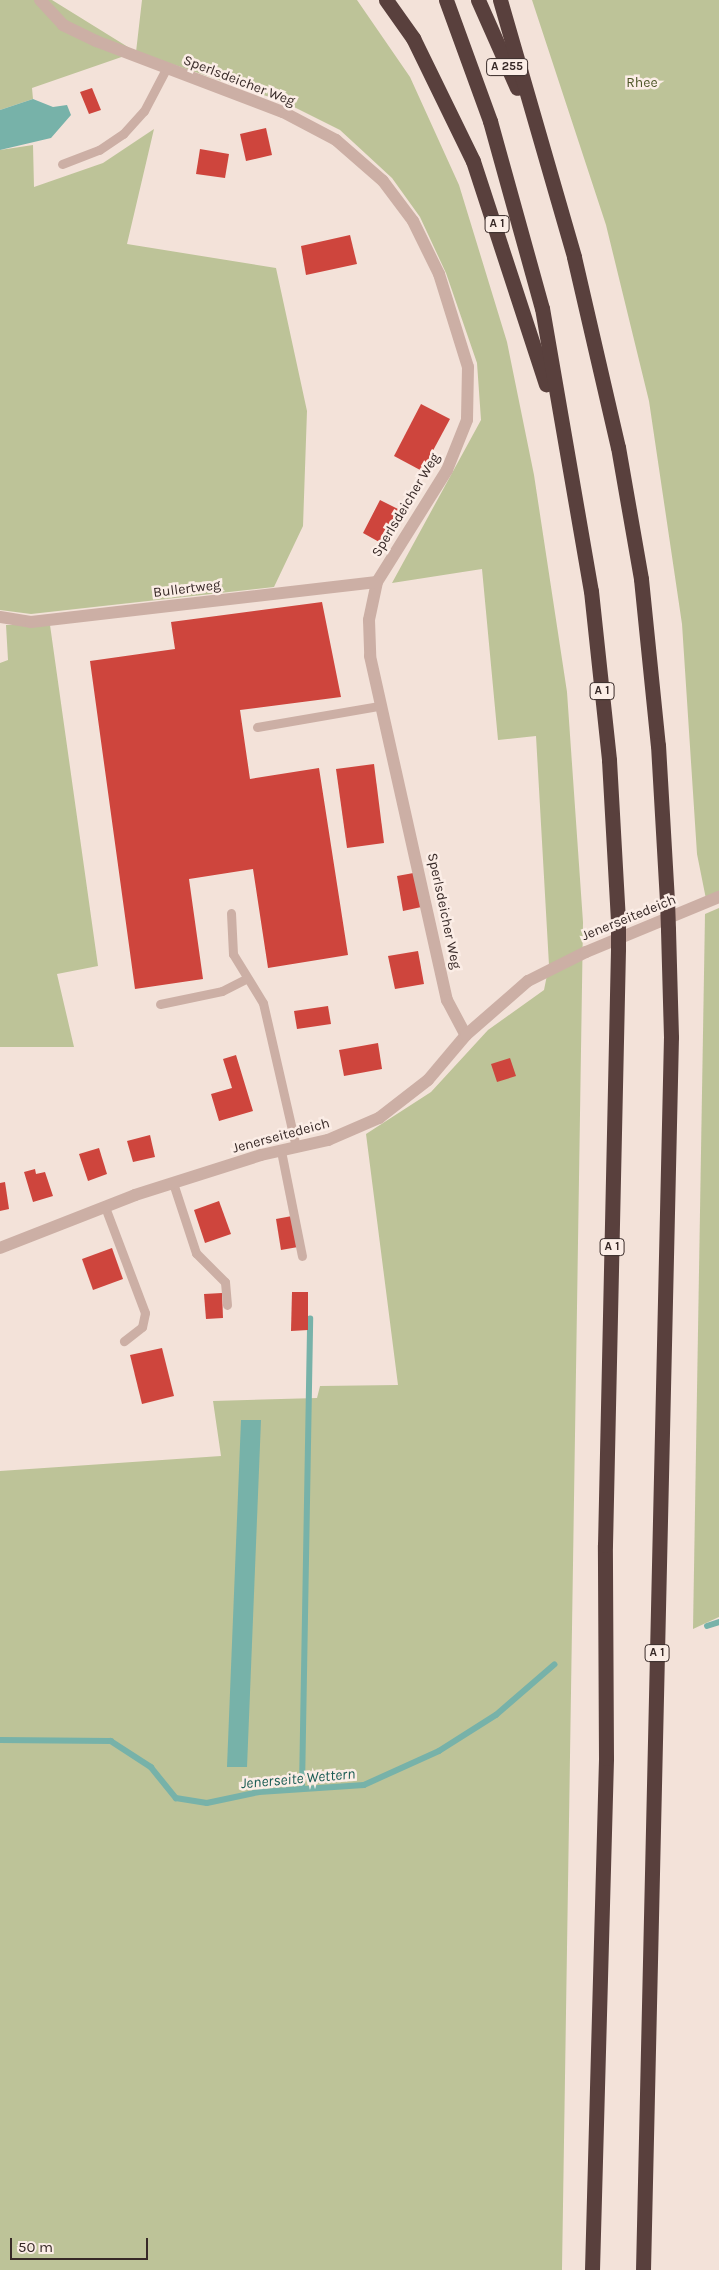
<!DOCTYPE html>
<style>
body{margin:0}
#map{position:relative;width:719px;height:2270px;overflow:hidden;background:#f3e2d9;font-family:Karla,sans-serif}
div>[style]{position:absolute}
.green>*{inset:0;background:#bdc398}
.water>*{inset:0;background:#77b2a9}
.stream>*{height:5.5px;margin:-2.75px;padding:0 2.75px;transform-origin:2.75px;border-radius:2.75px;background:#77b2a9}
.building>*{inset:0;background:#ce453d}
.service>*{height:9px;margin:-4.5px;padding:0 4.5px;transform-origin:4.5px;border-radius:4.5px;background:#ccafa5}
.minor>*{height:12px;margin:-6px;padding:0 6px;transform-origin:6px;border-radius:6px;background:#ccafa5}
.motorway>*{height:15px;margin:-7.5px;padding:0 7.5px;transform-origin:7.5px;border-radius:7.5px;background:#59403d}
.motorway-bridge>*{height:15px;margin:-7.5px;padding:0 7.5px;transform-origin:7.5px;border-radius:7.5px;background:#59403d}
span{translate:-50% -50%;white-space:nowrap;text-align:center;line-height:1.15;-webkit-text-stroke:5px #fbede6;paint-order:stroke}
.shield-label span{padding:1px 4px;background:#fbede6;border:1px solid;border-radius:4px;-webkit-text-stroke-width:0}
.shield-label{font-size:12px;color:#372927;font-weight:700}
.street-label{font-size:14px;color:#372927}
.park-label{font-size:14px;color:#4f5729}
.water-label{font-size:15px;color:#195b53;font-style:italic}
.scale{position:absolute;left:10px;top:2238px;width:138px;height:22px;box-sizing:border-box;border:2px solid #372927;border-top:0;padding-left:6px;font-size:15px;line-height:18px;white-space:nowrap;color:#372927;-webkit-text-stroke:4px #fbede6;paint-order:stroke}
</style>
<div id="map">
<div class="green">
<div style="clip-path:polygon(0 0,52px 0,136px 52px,142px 0,357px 0,410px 77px,459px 185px,507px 342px,534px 475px,567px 692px,583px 922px,562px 2270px,0 2270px,0 1471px,221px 1456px,213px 1401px,317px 1398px,320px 1386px,398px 1385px,366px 1134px,431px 1092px,488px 1030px,544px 990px,549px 965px,536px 736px,498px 740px,482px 569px,392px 583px,481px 420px,477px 363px,446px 273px,420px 217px,392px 178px,340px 130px,284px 102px,136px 52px,32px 88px,33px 99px,0 110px)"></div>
<div style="clip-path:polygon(532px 0,719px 0,719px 893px,706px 899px,697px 854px,682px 624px,649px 401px,606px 225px)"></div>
<div style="clip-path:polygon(154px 129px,127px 244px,276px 268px,307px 411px,303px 526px,274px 587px,31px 614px,0 610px,0 150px,33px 145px,34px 187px,103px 163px)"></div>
<div style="clip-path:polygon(6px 625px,50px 625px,98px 966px,57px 974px,74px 1047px,0 1047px,0 663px,8px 660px)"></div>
<div style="clip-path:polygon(719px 908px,719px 1617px,693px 1629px,705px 914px)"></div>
</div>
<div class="water">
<div style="clip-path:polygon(33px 99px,53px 107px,67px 105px,71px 115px,51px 138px,0 150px,0 110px)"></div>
<div style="clip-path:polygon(241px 1420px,261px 1420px,247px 1767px,227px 1767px)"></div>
</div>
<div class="stream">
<div style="left:707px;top:1626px;width:13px;rotate:-18deg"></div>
<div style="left:0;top:1740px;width:111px;rotate:0.5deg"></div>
<div style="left:111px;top:1741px;width:48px;rotate:33deg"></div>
<div style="left:151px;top:1767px;width:40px;rotate:51deg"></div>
<div style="left:176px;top:1798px;width:31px;rotate:9deg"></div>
<div style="left:207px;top:1803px;width:53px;rotate:-11.9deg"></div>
<div style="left:259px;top:1792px;width:105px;rotate:-3.8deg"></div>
<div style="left:364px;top:1785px;width:82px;rotate:-24.4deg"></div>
<div style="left:439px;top:1751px;width:67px;rotate:-32.3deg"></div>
<div style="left:496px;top:1715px;width:77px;rotate:-40.8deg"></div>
<div style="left:302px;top:1788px;width:469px;rotate:-89deg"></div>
</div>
<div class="building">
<div style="clip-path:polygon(92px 88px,101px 110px,89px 114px,80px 92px)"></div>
<div style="clip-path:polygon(266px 128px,272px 155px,246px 161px,240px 134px)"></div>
<div style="clip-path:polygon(200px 149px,229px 154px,225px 178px,196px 174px)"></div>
<div style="clip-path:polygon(350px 235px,357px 264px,306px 275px,301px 246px)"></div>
<div style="clip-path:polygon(421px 404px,450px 419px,422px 471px,394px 456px)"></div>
<div style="clip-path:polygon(380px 500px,400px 510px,390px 536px,386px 534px,381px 543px,363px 533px)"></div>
<div style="clip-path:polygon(322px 602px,341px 697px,240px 710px,250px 779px,319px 768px,348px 955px,268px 968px,253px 869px,189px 879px,203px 979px,135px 989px,90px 661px,175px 649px,171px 622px)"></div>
<div style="clip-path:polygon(374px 764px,384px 843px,347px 848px,336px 769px)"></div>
<div style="clip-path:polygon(419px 872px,426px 906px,403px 911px,397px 876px)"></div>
<div style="clip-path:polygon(418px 951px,424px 984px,395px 989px,388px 956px)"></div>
<div style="clip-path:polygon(328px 1006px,331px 1024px,297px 1029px,294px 1011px)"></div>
<div style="clip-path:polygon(378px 1043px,382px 1069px,344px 1076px,339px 1050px)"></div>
<div style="clip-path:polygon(236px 1055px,253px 1111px,219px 1121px,211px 1094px,232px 1088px,223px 1059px)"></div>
<div style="clip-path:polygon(510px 1058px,516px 1076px,497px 1082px,491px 1064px)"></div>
<div style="clip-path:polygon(150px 1135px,155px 1157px,133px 1162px,127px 1141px)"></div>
<div style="clip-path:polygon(99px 1148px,107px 1174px,88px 1181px,79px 1154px)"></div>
<div style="clip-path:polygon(35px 1169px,36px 1174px,45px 1172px,53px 1196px,33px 1202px,24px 1172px)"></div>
<div style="clip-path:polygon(5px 1182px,9px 1209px,0 1211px,0 1183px)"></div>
<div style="clip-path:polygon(219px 1201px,231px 1234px,205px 1243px,194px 1210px)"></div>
<div style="clip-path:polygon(292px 1216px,298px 1247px,281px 1250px,276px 1219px)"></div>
<div style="clip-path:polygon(112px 1248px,123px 1279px,93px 1290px,82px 1259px)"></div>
<div style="clip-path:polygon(292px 1292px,308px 1292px,308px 1330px,291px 1331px)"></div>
<div style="clip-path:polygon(222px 1293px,223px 1318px,206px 1319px,204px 1294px)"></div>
<div style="clip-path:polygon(162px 1348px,174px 1396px,142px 1404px,130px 1355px)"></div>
</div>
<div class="service">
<div style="left:62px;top:164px;width:40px;rotate:-21deg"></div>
<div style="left:99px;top:150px;width:29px;rotate:-34deg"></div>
<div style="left:123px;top:134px;width:31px;rotate:-48deg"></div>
<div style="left:144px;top:111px;width:47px;rotate:-62.4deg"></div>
<div style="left:257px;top:727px;width:124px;rotate:-9.8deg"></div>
<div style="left:231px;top:913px;width:41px;rotate:87.2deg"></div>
<div style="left:233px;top:954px;width:57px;rotate:58.5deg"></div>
<div style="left:263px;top:1003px;width:148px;rotate:77.1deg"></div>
<div style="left:160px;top:1004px;width:63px;rotate:-11.8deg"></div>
<div style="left:222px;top:991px;width:27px;rotate:-27deg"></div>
<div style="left:281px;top:1151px;width:107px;rotate:78.7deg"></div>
<div style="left:173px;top:1183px;width:74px;rotate:71.8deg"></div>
<div style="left:196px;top:1253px;width:41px;rotate:45deg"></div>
<div style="left:225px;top:1282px;width:23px;rotate:85deg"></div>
<div style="left:105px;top:1207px;width:113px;rotate:69.3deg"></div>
<div style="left:145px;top:1313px;width:14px;rotate:102deg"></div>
<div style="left:142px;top:1327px;width:23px;rotate:142deg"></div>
</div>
<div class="minor">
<div style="left:40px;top:0;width:34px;rotate:47deg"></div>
<div style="left:63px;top:25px;width:37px;rotate:26deg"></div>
<div style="left:96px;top:41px;width:200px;rotate:20.8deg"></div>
<div style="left:283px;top:112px;width:60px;rotate:27.8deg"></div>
<div style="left:336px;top:140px;width:62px;rotate:41.1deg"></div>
<div style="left:383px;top:181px;width:50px;rotate:53.1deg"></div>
<div style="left:413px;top:221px;width:59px;rotate:63.9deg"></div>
<div style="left:439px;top:274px;width:97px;rotate:72.7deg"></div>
<div style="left:468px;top:367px;width:53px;rotate:91.1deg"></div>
<div style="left:467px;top:420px;width:54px;rotate:111.8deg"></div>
<div style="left:447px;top:470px;width:132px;rotate:122deg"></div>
<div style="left:377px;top:582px;width:39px;rotate:102deg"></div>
<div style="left:369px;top:620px;width:36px;rotate:88deg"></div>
<div style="left:370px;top:656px;width:353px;rotate:77.4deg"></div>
<div style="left:447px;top:1000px;width:40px;rotate:62deg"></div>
<div style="left:0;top:617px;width:31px;rotate:9deg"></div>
<div style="left:31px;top:622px;width:348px;rotate:-6.6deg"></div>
<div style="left:0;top:1248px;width:145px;rotate:-21.4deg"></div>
<div style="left:135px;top:1195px;width:132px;rotate:-17.6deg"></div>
<div style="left:261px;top:1155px;width:69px;rotate:-12.6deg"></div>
<div style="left:328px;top:1140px;width:56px;rotate:-23.3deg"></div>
<div style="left:379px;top:1118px;width:62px;rotate:-37.8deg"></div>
<div style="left:428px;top:1080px;width:59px;rotate:-49.8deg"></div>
<div style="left:466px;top:1035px;width:82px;rotate:-41.1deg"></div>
<div style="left:528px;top:981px;width:65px;rotate:-26.6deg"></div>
<div style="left:586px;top:952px;width:144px;rotate:-22.5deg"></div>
</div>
<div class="motorway">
<div style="left:386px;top:0;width:47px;rotate:54.6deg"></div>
<div style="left:413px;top:38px;width:137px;rotate:64deg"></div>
<div style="left:473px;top:161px;width:235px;rotate:71.9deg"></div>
<div style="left:446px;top:0;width:129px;rotate:70deg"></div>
<div style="left:490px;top:121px;width:194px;rotate:74.5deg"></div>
<div style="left:542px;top:308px;width:287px;rotate:80.2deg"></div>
<div style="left:591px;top:591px;width:170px;rotate:83.9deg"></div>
<div style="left:609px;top:760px;width:159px;rotate:86.8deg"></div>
<div style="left:478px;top:0;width:96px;rotate:66.1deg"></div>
<div style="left:500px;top:0;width:267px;rotate:73.9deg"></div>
<div style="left:574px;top:257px;width:195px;rotate:77deg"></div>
<div style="left:618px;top:447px;width:134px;rotate:80.1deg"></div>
<div style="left:641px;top:579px;width:167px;rotate:84.2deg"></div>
<div style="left:658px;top:745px;width:155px;rotate:86.7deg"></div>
<div style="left:592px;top:2270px;width:512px;rotate:-88.43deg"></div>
<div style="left:606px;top:1758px;width:213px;rotate:-90.3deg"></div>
<div style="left:605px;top:1545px;width:596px;rotate:-88.75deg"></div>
<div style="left:643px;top:2270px;width:1233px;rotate:-88.7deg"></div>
<div style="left:671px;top:1037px;width:108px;rotate:-91.6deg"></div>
</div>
<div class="motorway-bridge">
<div style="left:667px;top:900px;width:29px;rotate:88deg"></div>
<div style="left:618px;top:919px;width:30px;rotate:90deg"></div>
</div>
<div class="shield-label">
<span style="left:507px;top:67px">A 255</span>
<span style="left:497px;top:224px">A 1</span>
<span style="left:602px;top:691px">A 1</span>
<span style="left:612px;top:1247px">A 1</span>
<span style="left:657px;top:1653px">A 1</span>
</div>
<div class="street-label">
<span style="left:239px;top:81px;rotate:21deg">Sperlsdeicher Weg</span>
<span style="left:406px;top:505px;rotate:-59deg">Sperlsdeicher Weg</span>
<span style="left:187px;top:589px;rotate:-7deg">Bullertweg</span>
<span style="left:444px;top:911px;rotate:78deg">Sperlsdeicher Weg</span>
<span style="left:629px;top:918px;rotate:-22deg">Jenerseitedeich</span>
<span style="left:281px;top:1136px;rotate:-15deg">Jenerseitedeich</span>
</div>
<div class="park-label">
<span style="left:642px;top:83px">Rhee</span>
</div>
<div class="water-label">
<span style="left:298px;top:1779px;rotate:-5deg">Jenerseite Wettern</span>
</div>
<div class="scale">50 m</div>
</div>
